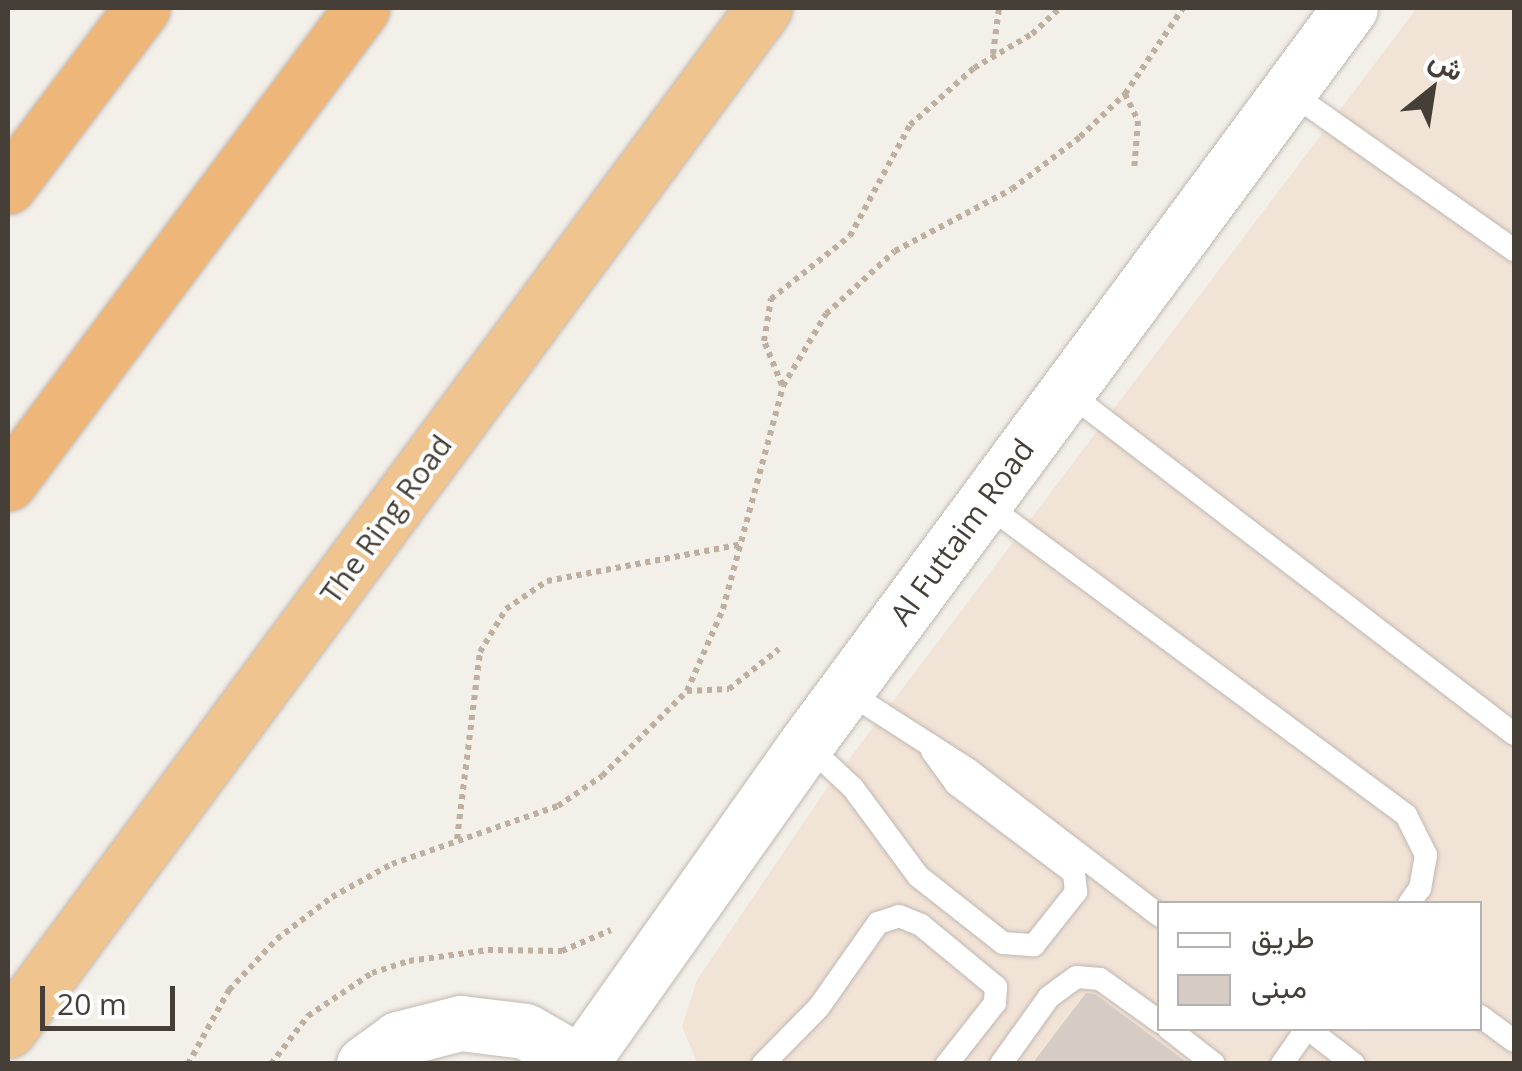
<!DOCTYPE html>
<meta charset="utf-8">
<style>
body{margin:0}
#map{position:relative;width:1522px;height:1071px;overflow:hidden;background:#f3efe9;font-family:"Open Sans",Vazirmatn,sans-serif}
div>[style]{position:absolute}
.commercial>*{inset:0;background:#f2e3d7}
.building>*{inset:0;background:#d6ccc3}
.path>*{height:6px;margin-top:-3px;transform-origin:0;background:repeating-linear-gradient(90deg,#beafa0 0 5px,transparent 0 10px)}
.roads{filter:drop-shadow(0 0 2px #c0b8b0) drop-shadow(0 0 2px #c0b8b0)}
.service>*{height:22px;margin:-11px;padding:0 11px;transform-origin:11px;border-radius:11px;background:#fff}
.tertiary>*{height:55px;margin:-27.5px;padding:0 27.5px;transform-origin:27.5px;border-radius:27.5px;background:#fff}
.trunk>*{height:55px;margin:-27.5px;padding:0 27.5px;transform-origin:27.5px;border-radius:27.5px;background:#f0c48e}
.motorway>*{height:55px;margin:-27.5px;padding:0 27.5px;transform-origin:27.5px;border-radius:27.5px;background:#eeb779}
span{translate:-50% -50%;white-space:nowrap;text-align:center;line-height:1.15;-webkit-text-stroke:8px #fff;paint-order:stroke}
.street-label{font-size:30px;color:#463f38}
.frame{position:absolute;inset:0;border:10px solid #463f38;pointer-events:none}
.legend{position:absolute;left:1157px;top:901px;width:325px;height:130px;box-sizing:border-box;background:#fff;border:2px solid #b5b2af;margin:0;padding:12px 18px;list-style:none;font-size:30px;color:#463f38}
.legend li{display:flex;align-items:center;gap:20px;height:50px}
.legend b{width:50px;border:2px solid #b5b2af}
.north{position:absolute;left:1382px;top:40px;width:100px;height:100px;-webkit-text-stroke:8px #fff;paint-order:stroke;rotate:30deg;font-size:28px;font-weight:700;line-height:40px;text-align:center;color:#463f38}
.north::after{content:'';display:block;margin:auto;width:35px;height:45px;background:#463f38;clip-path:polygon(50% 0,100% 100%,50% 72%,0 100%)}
.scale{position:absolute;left:40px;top:986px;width:135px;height:45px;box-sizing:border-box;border:5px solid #463f38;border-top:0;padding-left:12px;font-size:30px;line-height:35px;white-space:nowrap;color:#463f38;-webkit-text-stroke:8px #fff;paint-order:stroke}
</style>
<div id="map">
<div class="commercial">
<div style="clip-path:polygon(evenodd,1417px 8px,1514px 8px,1514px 1063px,698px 1064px,682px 1027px,697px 980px,825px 791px,1417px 8px,1160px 904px,1480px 904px,1480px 1028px,1160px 1028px,1160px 904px)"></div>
</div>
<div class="building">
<div style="clip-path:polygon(1086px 993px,1095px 994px,1189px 1064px,1032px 1064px)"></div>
</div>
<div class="path">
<div style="left:993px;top:54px;width:46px;rotate:-82.6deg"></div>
<div style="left:1125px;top:94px;width:30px;rotate:64deg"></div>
<div style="left:1138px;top:121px;width:50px;rotate:94.6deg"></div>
<div style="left:782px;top:385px;width:48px;rotate:-112.2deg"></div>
<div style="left:764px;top:341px;width:43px;rotate:-80.5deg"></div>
<div style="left:771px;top:299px;width:101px;rotate:-38.6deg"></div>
<div style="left:850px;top:236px;width:126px;rotate:-61.6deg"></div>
<div style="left:910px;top:125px;width:86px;rotate:-41.7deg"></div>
<div style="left:974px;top:68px;width:67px;rotate:-30.4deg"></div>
<div style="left:1032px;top:34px;width:38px;rotate:-43deg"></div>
<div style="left:687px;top:691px;width:42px;rotate:-2.7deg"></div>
<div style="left:729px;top:689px;width:64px;rotate:-38.7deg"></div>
<div style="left:457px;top:839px;width:188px;rotate:-83deg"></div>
<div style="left:480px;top:652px;width:50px;rotate:-58.8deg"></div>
<div style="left:506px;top:609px;width:50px;rotate:-34.3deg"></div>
<div style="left:547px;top:581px;width:198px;rotate:-10.7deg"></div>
<div style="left:188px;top:1064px;width:85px;rotate:-61deg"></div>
<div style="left:229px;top:990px;width:70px;rotate:-46.7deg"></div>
<div style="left:277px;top:939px;width:69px;rotate:-37.4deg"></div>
<div style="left:332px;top:897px;width:68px;rotate:-28.8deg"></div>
<div style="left:392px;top:864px;width:176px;rotate:-19.3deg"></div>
<div style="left:558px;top:806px;width:53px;rotate:-34.3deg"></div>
<div style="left:602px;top:776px;width:120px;rotate:-45deg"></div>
<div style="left:687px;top:691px;width:90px;rotate:-66.3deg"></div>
<div style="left:723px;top:609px;width:231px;rotate:-74.9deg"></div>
<div style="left:783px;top:386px;width:84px;rotate:-59.2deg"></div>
<div style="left:826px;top:314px;width:93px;rotate:-42.4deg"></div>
<div style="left:895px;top:251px;width:132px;rotate:-27.9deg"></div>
<div style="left:1012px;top:189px;width:86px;rotate:-37.4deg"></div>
<div style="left:1080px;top:137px;width:62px;rotate:-43.7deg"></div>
<div style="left:1125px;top:94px;width:104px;rotate:-56deg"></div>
<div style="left:271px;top:1064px;width:61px;rotate:-52.4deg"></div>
<div style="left:308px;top:1016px;width:77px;rotate:-33.9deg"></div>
<div style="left:372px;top:973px;width:39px;rotate:-18deg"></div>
<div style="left:409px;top:961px;width:80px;rotate:-7.9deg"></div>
<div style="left:488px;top:950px;width:74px;rotate:0.8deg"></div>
<div style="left:562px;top:951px;width:53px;rotate:-23.2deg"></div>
</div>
<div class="roads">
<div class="service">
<div style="left:1287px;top:90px;width:278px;rotate:35.2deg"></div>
<div style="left:1066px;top:391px;width:564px;rotate:37.44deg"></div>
<div style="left:984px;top:503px;width:525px;rotate:36.48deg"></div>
<div style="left:1406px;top:815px;width:45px;rotate:63.4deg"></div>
<div style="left:1426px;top:855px;width:34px;rotate:100deg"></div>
<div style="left:1420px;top:888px;width:19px;rotate:125deg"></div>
<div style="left:846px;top:691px;width:146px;rotate:32.7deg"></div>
<div style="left:969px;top:770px;width:240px;rotate:37.4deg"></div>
<div style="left:806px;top:744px;width:64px;rotate:43.1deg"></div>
<div style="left:853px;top:788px;width:109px;rotate:53.5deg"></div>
<div style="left:918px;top:876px;width:108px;rotate:38.2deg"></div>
<div style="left:1003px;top:943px;width:31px;rotate:4deg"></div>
<div style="left:1034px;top:945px;width:68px;rotate:-51.6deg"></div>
<div style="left:1076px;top:892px;width:19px;rotate:-96deg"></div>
<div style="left:1074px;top:873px;width:148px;rotate:-143deg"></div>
<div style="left:956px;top:784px;width:41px;rotate:-126deg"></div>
<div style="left:1480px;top:1016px;width:42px;rotate:36.3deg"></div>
<div style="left:1168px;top:1028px;width:58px;rotate:38deg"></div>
<div style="left:1307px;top:1028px;width:59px;rotate:37.5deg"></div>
<div style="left:763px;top:1064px;width:80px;rotate:-45.5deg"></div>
<div style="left:819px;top:1007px;width:103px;rotate:-54.9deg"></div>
<div style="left:878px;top:923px;width:22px;rotate:-18deg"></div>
<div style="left:899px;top:916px;width:24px;rotate:22deg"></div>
<div style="left:921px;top:925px;width:97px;rotate:39.6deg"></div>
<div style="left:996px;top:987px;width:16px;rotate:94deg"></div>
<div style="left:995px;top:1003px;width:78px;rotate:128.2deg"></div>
<div style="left:1001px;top:1064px;width:82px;rotate:-54.4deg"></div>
<div style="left:1049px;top:997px;width:34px;rotate:-36deg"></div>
<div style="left:1077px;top:977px;width:23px;rotate:5deg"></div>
<div style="left:1100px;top:979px;width:74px;rotate:35.6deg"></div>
<div style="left:1282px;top:1064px;width:44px;rotate:-55.2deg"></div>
</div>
<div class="tertiary">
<div style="left:581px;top:1062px;width:390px;rotate:-54.7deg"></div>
<div style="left:806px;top:744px;width:915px;rotate:-53.53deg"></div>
<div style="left:364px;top:1064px;width:42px;rotate:-36.3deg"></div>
<div style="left:398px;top:1039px;width:65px;rotate:-14.3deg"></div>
<div style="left:461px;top:1023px;width:64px;rotate:7.1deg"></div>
<div style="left:525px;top:1031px;width:67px;rotate:29.6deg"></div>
</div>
<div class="trunk">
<div style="left:8px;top:1030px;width:1271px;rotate:-53.51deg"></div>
</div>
<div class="motorway">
<div style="left:8px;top:186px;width:223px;rotate:-53deg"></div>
<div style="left:8px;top:483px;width:592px;rotate:-53.3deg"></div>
</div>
</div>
<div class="street-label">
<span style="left:386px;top:519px;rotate:-54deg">The Ring Road</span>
<span style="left:962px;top:532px;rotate:-54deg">Al Futtaim Road</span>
</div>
<div class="frame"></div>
<ul class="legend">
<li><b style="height:12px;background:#fff"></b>طريق</li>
<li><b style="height:28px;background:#d6ccc3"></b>مبنى</li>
</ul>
<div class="north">ش</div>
<div class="scale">20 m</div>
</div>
